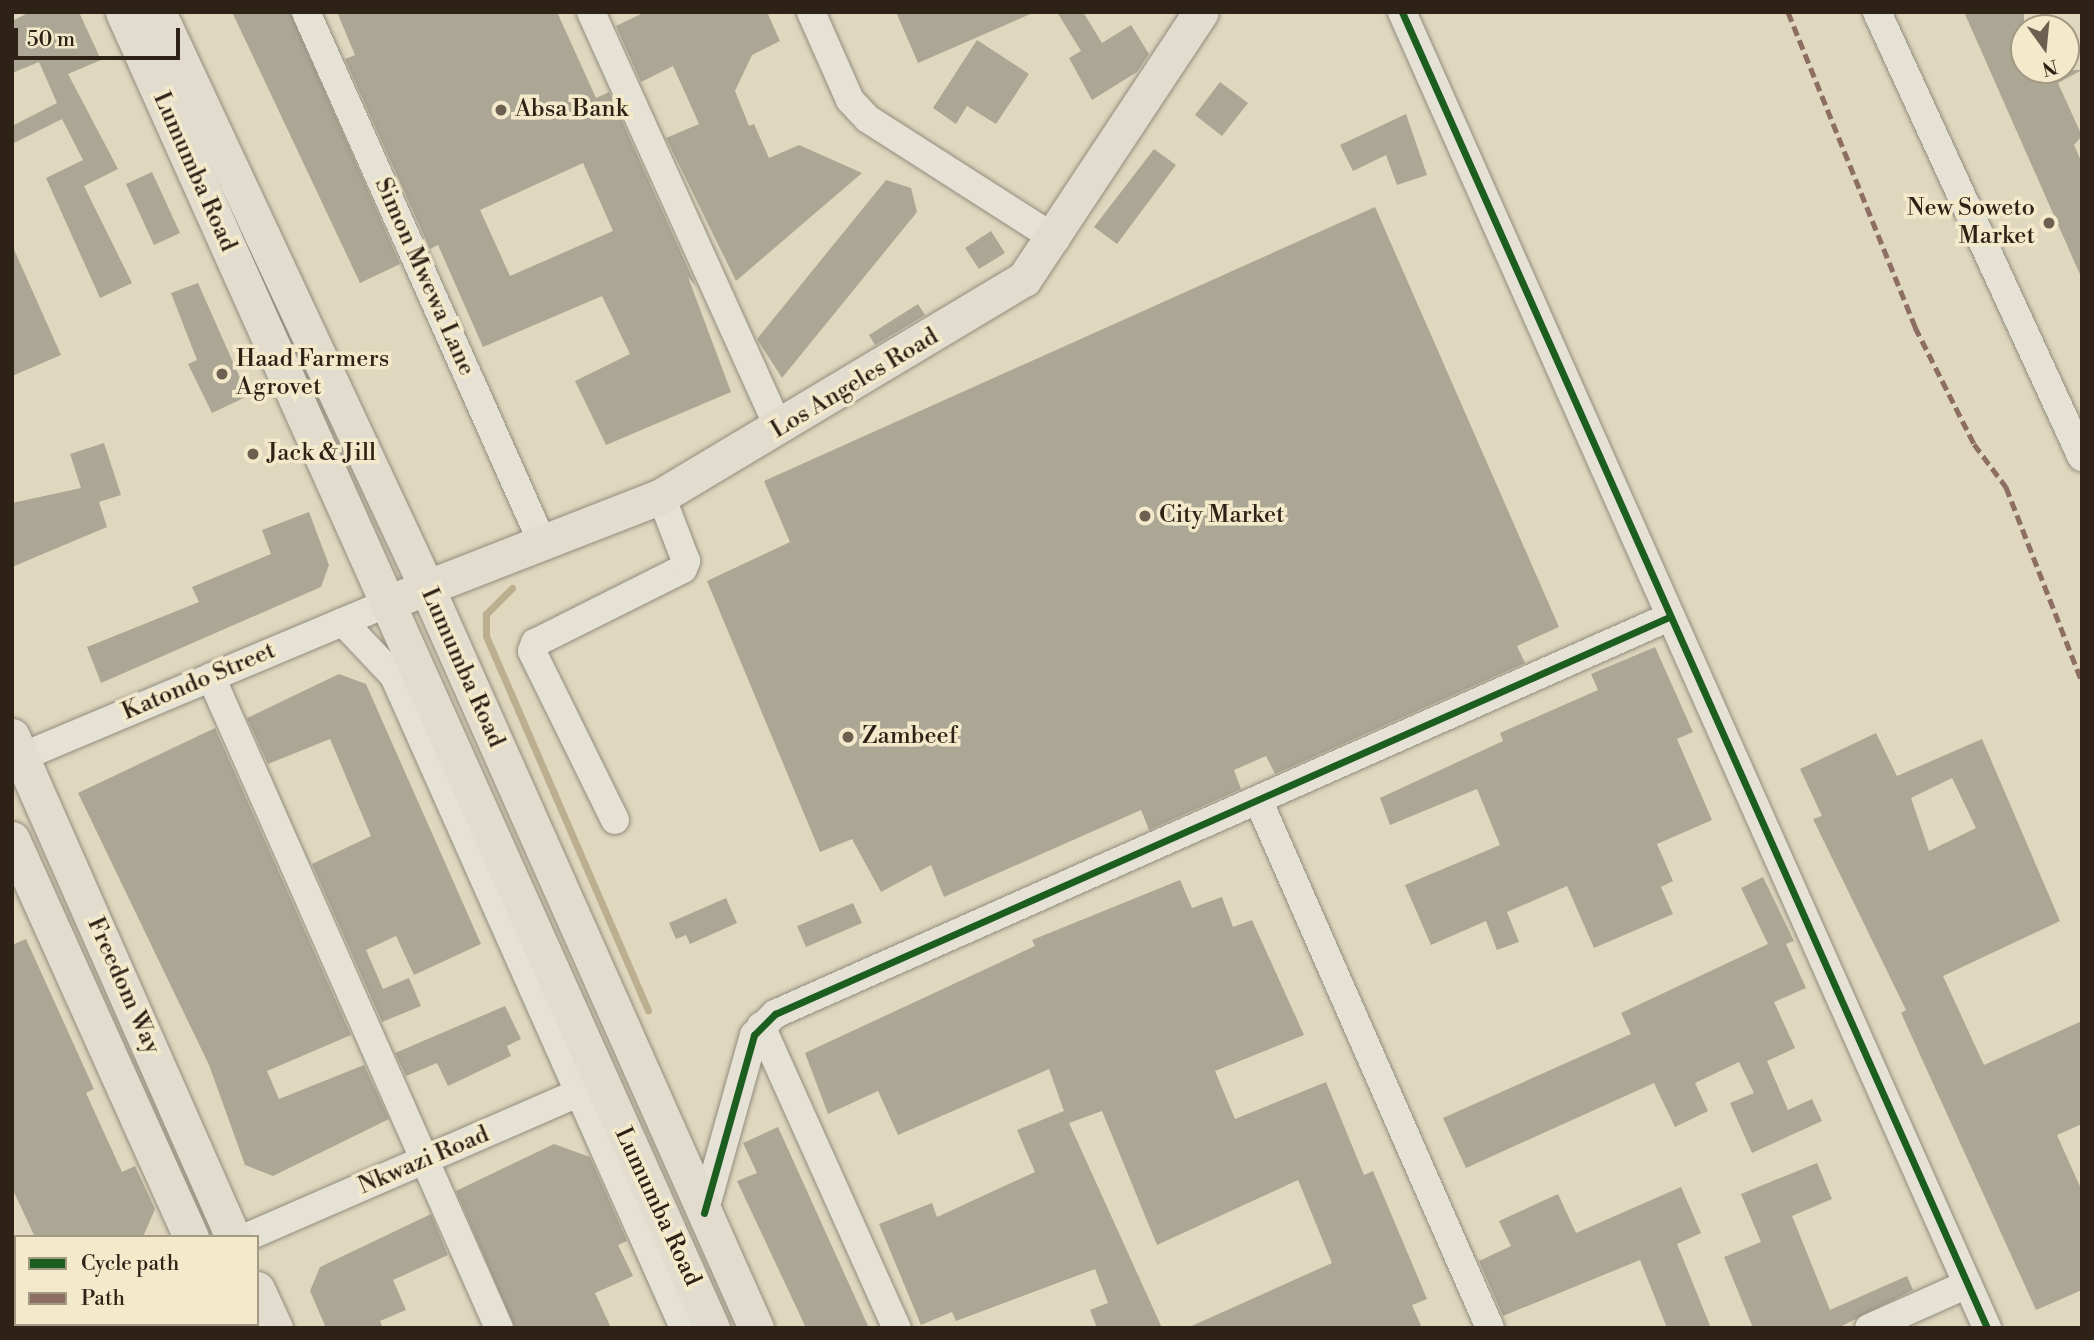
<!DOCTYPE html>
<style>
body{margin:0}
#map{position:relative;width:2094px;height:1340px;overflow:hidden;background:#dfd7be;font-family:"Libre Bodoni",serif}
div>[style]{position:absolute}
.stream>*{height:7px;margin:-3.5px;padding:0 3.5px;transform-origin:3.5px;border-radius:3.5px;background:#bbaf90}
.building>*{inset:0;background:#aca695}
.roads{filter:drop-shadow(0 0 2px #928c7d) drop-shadow(0 0 2px #928c7d)}
.minor>*{height:28px;margin:-14px;padding:0 14px;transform-origin:14px;border-radius:14px;background:#e5e1d5}
.major>*{height:35px;margin:-17.5px;padding:0 17.5px;transform-origin:17.5px;border-radius:17.5px;background:#e1dccd}
.quiet>*{height:5px;margin-top:-2.5px;transform-origin:0;background:repeating-linear-gradient(90deg,#8d6e63 0 10px,transparent 0 15px)}
.cycleway>*{height:7px;margin:-3.5px;padding:0 3.5px;transform-origin:3.5px;border-radius:3.5px;background:#1b5e20}
.dots>*{width:19px;height:19px;translate:-50% -50%;box-sizing:border-box;border:4px solid #f3eacc;border-radius:50%}
span{translate:-50% -50%;white-space:nowrap;text-align:center;line-height:1.15;-webkit-text-stroke:7px #f3eacc;paint-order:stroke}
.poi-label{font-size:24px;color:#2e2115}
.left{translate:0 -50%;text-align:left}
.right{translate:-100% -50%;text-align:right}
.street-label{font-size:24px;color:#2e2115}
.frame{position:absolute;inset:0;border:14px solid #2e2115;pointer-events:none}
.legend{position:absolute;left:14px;top:1235px;width:245px;height:91px;box-sizing:border-box;background:#f3eacc;border:2px solid #a49a83;margin:0;padding:9px 12px;list-style:none;font-size:21px;color:#2e2115}
.legend li{display:flex;align-items:center;gap:14px;height:35px}
.legend b{width:35px;border:2px solid #a49a83}
.north{position:absolute;left:2010px;top:14px;width:70px;height:70px;box-sizing:border-box;background:#f3eacc;border:2px solid #a49a83;border-radius:50%;rotate:165deg;font-size:19px;font-weight:700;line-height:28px;text-align:center;color:#2e2115}
.north::after{content:'';display:block;margin:auto;width:24px;height:32px;background:#6c6150;clip-path:polygon(50% 0,100% 100%,50% 72%,0 100%)}
.scale{position:absolute;left:14px;top:28px;width:166px;height:32px;box-sizing:border-box;border:4px solid #2e2115;border-top:0;padding-left:9px;font-size:21px;line-height:24px;white-space:nowrap;color:#2e2115;-webkit-text-stroke:5px #f3eacc;paint-order:stroke}
</style>
<div id="map">
<div class="stream">
<div style="left:512px;top:588px;width:37px;rotate:135deg"></div>
<div style="left:486px;top:614px;width:22px;rotate:90deg"></div>
<div style="left:486px;top:636px;width:408px;rotate:66.6deg"></div>
</div>
<div class="building">
<div style="clip-path:polygon(30px 12px,79px 12px,101px 60px,68px 74px,118px 169px,84px 186px,132px 283px,100px 298px,46px 178px,83px 160px,62px 119px,12px 144px,12px 126px,57px 103px,39px 62px,12px 73px,12px 21px)"></div>
<div style="clip-path:polygon(232px 12px,290px 12px,400px 264px,360px 283px)"></div>
<div style="clip-path:polygon(evenodd,337px 12px,557px 12px,596px 98px,609px 92px,696px 286px,688px 277px,731px 392px,606px 445px,575px 381px,630px 354px,602px 296px,483px 347px,438px 245px,430px 249px,345px 59px,355px 55px,337px 12px,583px 163px,613px 231px,510px 276px,480px 210px,583px 163px)"></div>
<div style="clip-path:polygon(645px 12px,767px 12px,780px 41px,752px 55px,735px 91px,749px 126px,754px 124px,769px 158px,799px 145px,862px 173px,736px 281px,666px 138px,699px 124px,673px 66px,641px 82px,616px 26px)"></div>
<div style="clip-path:polygon(896px 12px,1035px 12px,918px 63px)"></div>
<div style="clip-path:polygon(1057px 12px,1083px 12px,1102px 43px,1131px 25px,1149px 54px,1137px 72px,1092px 100px,1069px 58px,1081px 51px)"></div>
<div style="clip-path:polygon(1964px 12px,2024px 12px,2024px 70px,2082px 70px,2058px 83px,2082px 136px,2074px 145px,2082px 163px,2082px 279px)"></div>
<div style="clip-path:polygon(977px 40px,1029px 74px,996px 124px,967px 106px,956px 124px,933px 108px)"></div>
<div style="clip-path:polygon(1220px 82px,1248px 103px,1222px 136px,1195px 115px)"></div>
<div style="clip-path:polygon(1406px 114px,1427px 175px,1397px 185px,1386px 155px,1353px 171px,1340px 145px)"></div>
<div style="clip-path:polygon(1154px 149px,1176px 165px,1117px 244px,1094px 227px)"></div>
<div style="clip-path:polygon(152px 172px,180px 233px,154px 245px,126px 184px)"></div>
<div style="clip-path:polygon(886px 180px,911px 188px,917px 212px,782px 378px,757px 339px)"></div>
<div style="clip-path:polygon(1375px 207px,1559px 627px,1517px 646px,1525px 663px,1275px 774px,1266px 756px,1234px 770px,1241px 789px,1149px 830px,1141px 810px,944px 897px,931px 865px,881px 892px,852px 839px,820px 852px,707px 581px,790px 542px,764px 481px)"></div>
<div style="clip-path:polygon(991px 231px,1005px 253px,979px 269px,965px 248px)"></div>
<div style="clip-path:polygon(12px 245px,61px 355px,12px 376px)"></div>
<div style="clip-path:polygon(198px 283px,248px 396px,212px 413px,188px 364px,197px 360px,171px 293px)"></div>
<div style="clip-path:polygon(918px 304px,925px 315px,875px 345px,869px 335px)"></div>
<div style="clip-path:polygon(104px 443px,121px 495px,99px 502px,107px 527px,12px 567px,12px 503px,81px 488px,70px 454px)"></div>
<div style="clip-path:polygon(309px 512px,329px 565px,321px 587px,101px 683px,87px 647px,199px 602px,192px 587px,271px 554px,262px 530px)"></div>
<div style="clip-path:polygon(1655px 647px,1693px 732px,1677px 739px,1712px 820px,1657px 844px,1673px 881px,1661px 887px,1673px 914px,1594px 948px,1567px 886px,1507px 912px,1519px 942px,1497px 950px,1486px 921px,1431px 945px,1405px 885px,1500px 845px,1477px 789px,1390px 825px,1380px 798px,1503px 741px,1500px 733px,1598px 690px,1591px 674px)"></div>
<div style="clip-path:polygon(339px 674px,366px 684px,481px 944px,414px 975px,396px 936px,366px 950px,383px 989px,409px 978px,421px 1006px,382px 1022px,312px 864px,371px 836px,330px 739px,268px 764px,247px 718px)"></div>
<div style="clip-path:polygon(215px 728px,351px 1035px,267px 1071px,279px 1099px,364px 1065px,389px 1119px,273px 1176px,245px 1165px,209px 1065px,78px 793px)"></div>
<div style="clip-path:polygon(evenodd,1876px 733px,1897px 776px,1982px 739px,2060px 921px,1943px 976px,1984px 1065px,2082px 1021px,2082px 1124px,2057px 1135px,2082px 1191px,2082px 1290px,2036px 1310px,1901px 1013px,1906px 1010px,1813px 819px,1822px 816px,1800px 769px,1876px 733px,1952px 778px,1976px 828px,1929px 851px,1911px 798px,1952px 778px)"></div>
<div style="clip-path:polygon(1763px 877px,1794px 941px,1786px 944px,1806px 988px,1774px 1002px,1795px 1048px,1767px 1061px,1788px 1110px,1812px 1099px,1822px 1121px,1752px 1153px,1730px 1103px,1754px 1093px,1739px 1062px,1695px 1083px,1708px 1111px,1675px 1127px,1654px 1083px,1466px 1168px,1443px 1118px,1631px 1034px,1621px 1013px,1768px 944px,1741px 888px)"></div>
<div style="clip-path:polygon(1180px 880px,1192px 908px,1222px 897px,1233px 927px,1252px 920px,1304px 1035px,1215px 1071px,1235px 1119px,1326px 1082px,1364px 1175px,1373px 1171px,1427px 1299px,1412px 1305px,1422px 1328px,1187px 1328px,1332px 1263px,1298px 1180px,1157px 1245px,1102px 1111px,1069px 1123px,1162px 1328px,1097px 1328px,1090px 1310px,1108px 1303px,1095px 1269px,956px 1321px,952px 1312px,921px 1325px,879px 1224px,932px 1203px,937px 1217px,1035px 1172px,1017px 1130px,1064px 1111px,1049px 1069px,898px 1135px,878px 1091px,828px 1114px,805px 1053px,1035px 946px,1032px 940px)"></div>
<div style="clip-path:polygon(726px 898px,737px 923px,690px 944px,686px 935px,676px 939px,669px 923px)"></div>
<div style="clip-path:polygon(853px 903px,862px 923px,806px 947px,797px 926px)"></div>
<div style="clip-path:polygon(26px 939px,94px 1089px,86px 1093px,122px 1172px,135px 1166px,155px 1209px,143px 1237px,35px 1237px,12px 1188px,12px 945px)"></div>
<div style="clip-path:polygon(505px 1006px,521px 1039px,507px 1046px,511px 1056px,448px 1086px,437px 1063px,406px 1076px,395px 1053px)"></div>
<div style="clip-path:polygon(778px 1127px,869px 1328px,806px 1328px,737px 1181px,757px 1173px,743px 1143px)"></div>
<div style="clip-path:polygon(554px 1144px,590px 1157px,627px 1241px,618px 1245px,633px 1276px,595px 1293px,611px 1328px,515px 1328px,456px 1191px)"></div>
<div style="clip-path:polygon(1817px 1163px,1832px 1199px,1792px 1216px,1830px 1310px,1907px 1276px,1913px 1290px,1838px 1328px,1753px 1328px,1724px 1257px,1761px 1242px,1741px 1194px)"></div>
<div style="clip-path:polygon(1681px 1187px,1701px 1233px,1677px 1244px,1711px 1328px,1667px 1328px,1640px 1260px,1503px 1316px,1479px 1261px,1511px 1246px,1499px 1221px,1558px 1194px,1576px 1233px)"></div>
<div style="clip-path:polygon(431px 1214px,448px 1255px,393px 1280px,406px 1310px,380px 1321px,383px 1328px,326px 1328px,310px 1291px,320px 1267px)"></div>
</div>
<div class="roads">
<div class="minor">
<div style="left:306px;top:12px;width:580px;rotate:66deg"></div>
<div style="left:591px;top:12px;width:457px;rotate:65.7deg"></div>
<div style="left:811px;top:12px;width:96px;rotate:66.1deg"></div>
<div style="left:850px;top:100px;width:26px;rotate:47deg"></div>
<div style="left:868px;top:119px;width:223px;rotate:32.6deg"></div>
<div style="left:1402px;top:12px;width:1440px;rotate:66.03deg"></div>
<div style="left:1877px;top:12px;width:490px;rotate:65.3deg"></div>
<div style="left:343px;top:622px;width:74px;rotate:46.6deg"></div>
<div style="left:394px;top:676px;width:714px;rotate:66.02deg"></div>
<div style="left:211px;top:677px;width:712px;rotate:66.14deg"></div>
<div style="left:12px;top:761px;width:405px;rotate:-22.8deg"></div>
<div style="left:1259px;top:802px;width:574px;rotate:66.29deg"></div>
<div style="left:615px;top:820px;width:188px;rotate:-116.2deg"></div>
<div style="left:532px;top:651px;width:9px;rotate:-69deg"></div>
<div style="left:535px;top:643px;width:165px;rotate:-26.6deg"></div>
<div style="left:683px;top:569px;width:9px;rotate:-69deg"></div>
<div style="left:686px;top:561px;width:70px;rotate:-111deg"></div>
<div style="left:761px;top:1026px;width:331px;rotate:65.8deg"></div>
<div style="left:704px;top:1213px;width:185px;rotate:-74.3deg"></div>
<div style="left:754px;top:1035px;width:30px;rotate:-45deg"></div>
<div style="left:775px;top:1014px;width:978px;rotate:-23.94deg"></div>
<div style="left:247px;top:1237px;width:378px;rotate:-23.5deg"></div>
<div style="left:12px;top:1313px;width:9px;rotate:63deg"></div>
<div style="left:55px;top:1328px;width:8px;rotate:-30deg"></div>
<div style="left:1869px;top:1328px;width:108px;rotate:-24deg"></div>
</div>
<div class="major">
<div style="left:123px;top:12px;width:1442px;rotate:65.89deg"></div>
<div style="left:158px;top:12px;width:636px;rotate:64.97deg"></div>
<div style="left:427px;top:588px;width:810px;rotate:66.03deg"></div>
<div style="left:405px;top:596px;width:275px;rotate:-21.3deg"></div>
<div style="left:661px;top:496px;width:423px;rotate:-30.9deg"></div>
<div style="left:1024px;top:279px;width:320px;rotate:-56.5deg"></div>
<div style="left:12px;top:736px;width:548px;rotate:66.2deg"></div>
<div style="left:12px;top:839px;width:436px;rotate:65.8deg"></div>
<div style="left:257px;top:1289px;width:43px;rotate:65.2deg"></div>
<div style="left:232px;top:1324px;width:4px;rotate:76deg"></div>
</div>
</div>
<div class="quiet">
<div style="left:1788px;top:12px;width:340px;rotate:68deg"></div>
<div style="left:1915px;top:327px;width:131px;rotate:63.2deg"></div>
<div style="left:1974px;top:444px;width:54px;rotate:53.3deg"></div>
<div style="left:2006px;top:487px;width:209px;rotate:68.7deg"></div>
</div>
<div class="cycleway">
<div style="left:1402px;top:12px;width:1440px;rotate:66.03deg"></div>
<div style="left:704px;top:1213px;width:185px;rotate:-74.3deg"></div>
<div style="left:754px;top:1035px;width:30px;rotate:-45deg"></div>
<div style="left:775px;top:1014px;width:978px;rotate:-23.94deg"></div>
</div>
<div class="dots">
<div style="left:501px;top:110px;background:#6c6150"></div>
<div style="left:2049px;top:223px;background:#6c6150"></div>
<div style="left:222px;top:374px;background:#6c6150"></div>
<div style="left:253px;top:454px;background:#6c6150"></div>
<div style="left:1145px;top:516px;background:#6c6150"></div>
<div style="left:848px;top:737px;background:#6c6150"></div>
</div>
<div class="poi-label">
<span class="left" style="left:515px;top:110px">Absa Bank</span>
<span class="right" style="left:2035px;top:223px">New Soweto<br>Market</span>
<span class="left" style="left:236px;top:374px">Haad Farmers<br>Agrovet</span>
<span class="left" style="left:267px;top:454px">Jack &amp; Jill</span>
<span class="left" style="left:1159px;top:516px">City Market</span>
<span class="left" style="left:862px;top:737px">Zambeef</span>
</div>
<div class="street-label">
<span style="left:194px;top:172px;rotate:66deg">Lumumba Road</span>
<span style="left:424px;top:277px;rotate:66deg">Simon Mwewa Lane</span>
<span style="left:855px;top:384px;rotate:-31deg">Los Angeles Road</span>
<span style="left:462px;top:668px;rotate:66deg">Lumumba Road</span>
<span style="left:199px;top:682px;rotate:-23deg">Katondo Street</span>
<span style="left:123px;top:986px;rotate:66deg">Freedom Way</span>
<span style="left:424px;top:1161px;rotate:-23deg">Nkwazi Road</span>
<span style="left:657px;top:1207px;rotate:65deg">Lumumba Road</span>
</div>
<div class="frame"></div>
<ul class="legend">
<li><b style="height:9px;background:#1b5e20"></b>Cycle path</li>
<li><b style="height:9px;background:#8d6e63"></b>Path</li>
</ul>
<div class="north">N</div>
<div class="scale">50 m</div>
</div>
